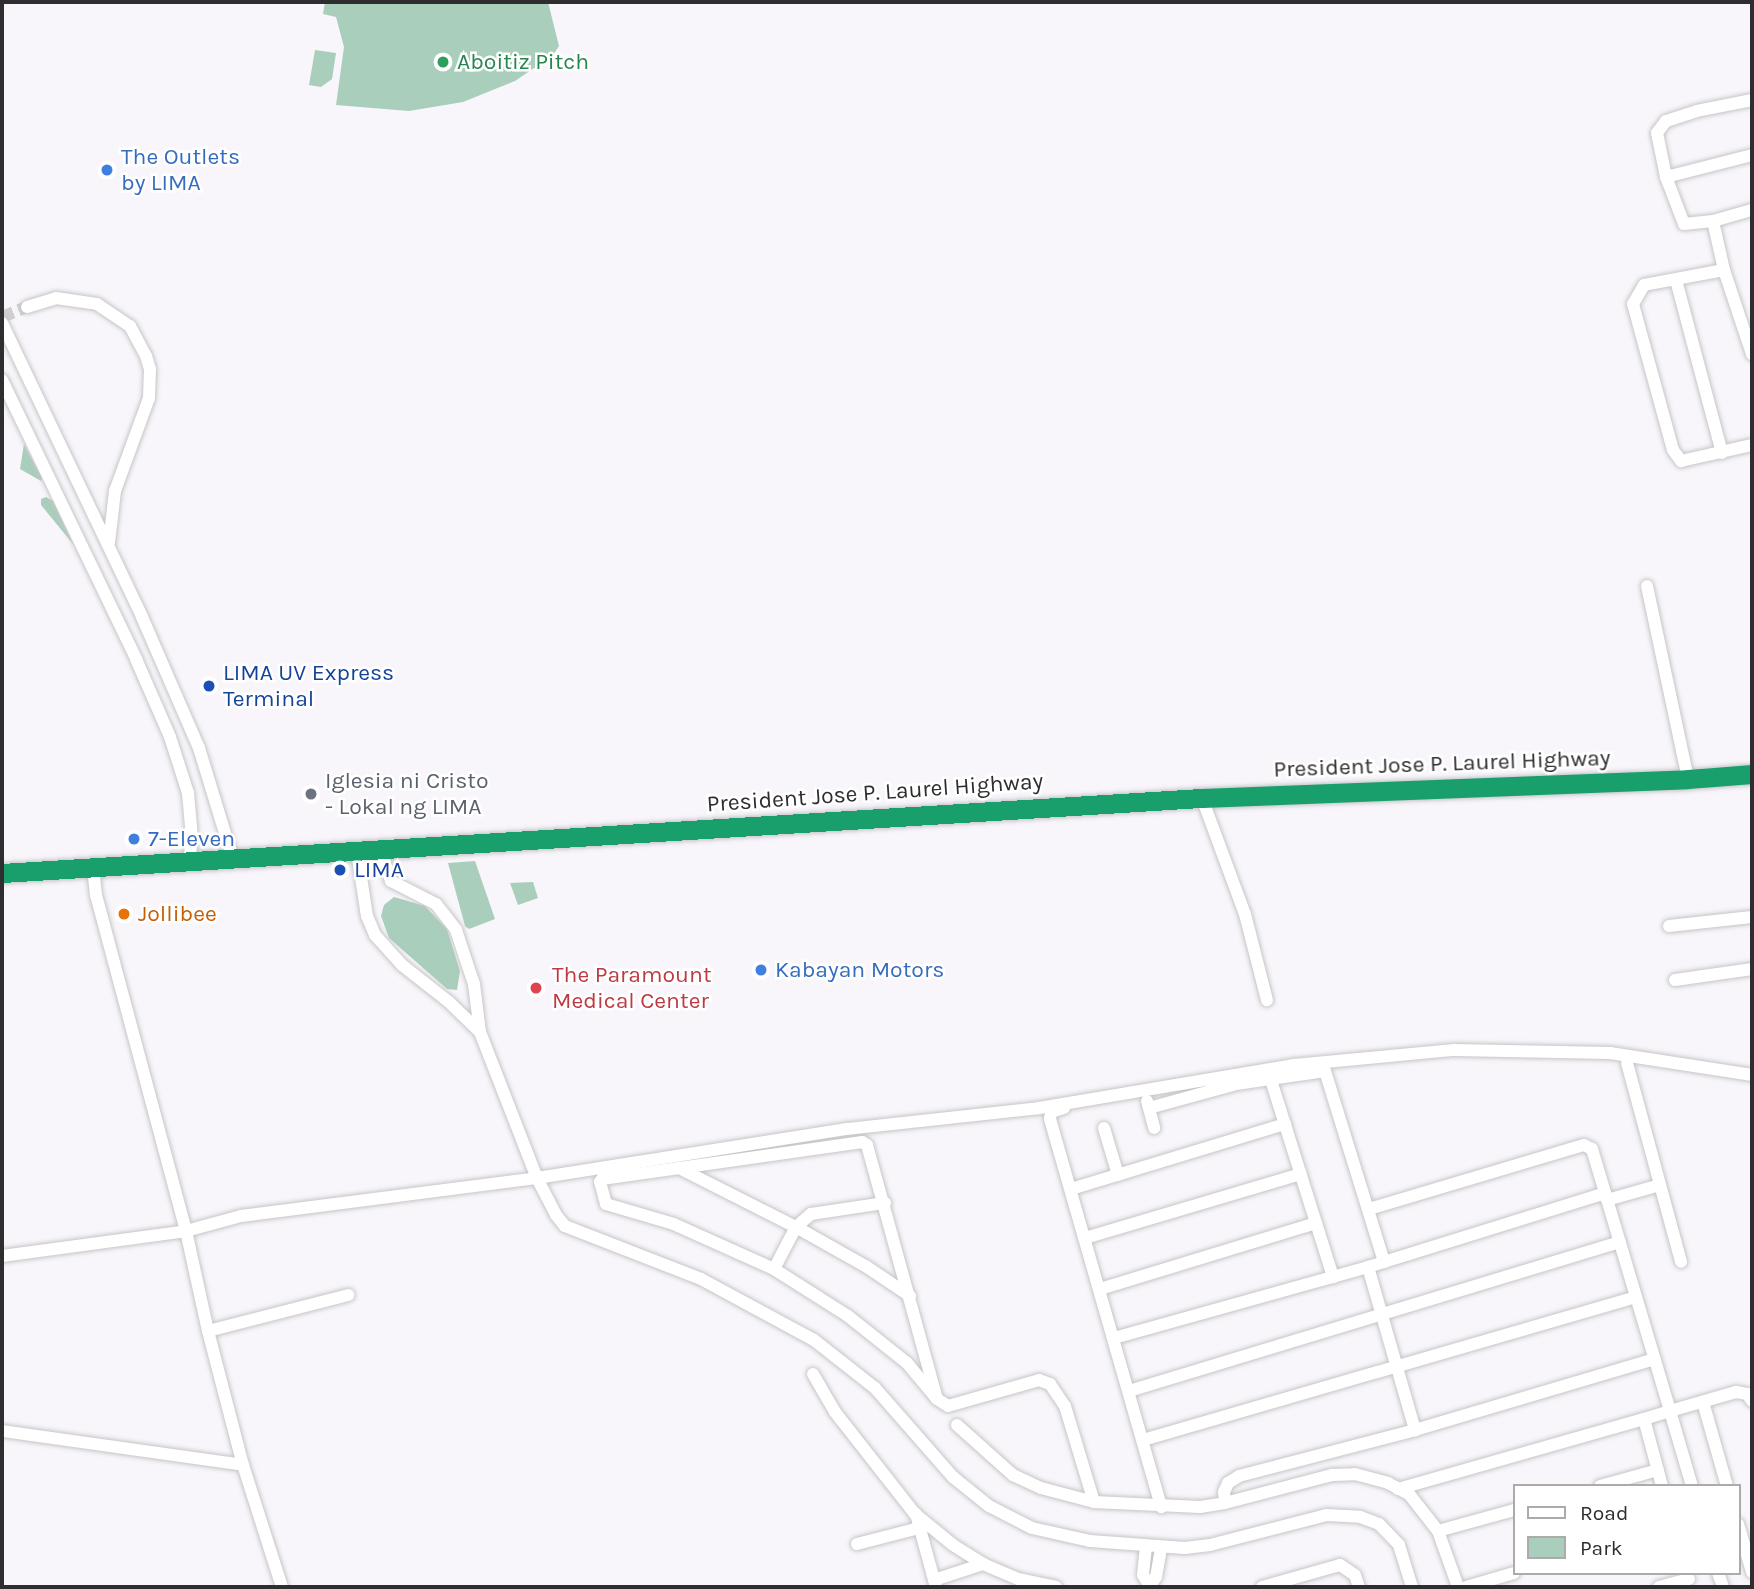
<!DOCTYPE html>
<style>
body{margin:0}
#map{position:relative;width:1754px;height:1589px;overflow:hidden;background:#f8f6fa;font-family:Karla,sans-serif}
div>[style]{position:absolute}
.green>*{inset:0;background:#a9cebc}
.minor-tunnel>*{height:12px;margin-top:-6px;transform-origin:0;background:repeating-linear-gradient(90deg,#d0ced1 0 12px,transparent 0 18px)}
.roads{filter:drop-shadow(0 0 2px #c6c5c8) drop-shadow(0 0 2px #c6c5c8)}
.minor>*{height:12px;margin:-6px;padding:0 6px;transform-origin:6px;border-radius:6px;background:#fff}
.highway>*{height:19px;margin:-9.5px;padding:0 9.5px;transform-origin:9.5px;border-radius:9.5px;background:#189f6c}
.dots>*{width:19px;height:19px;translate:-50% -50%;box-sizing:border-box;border:4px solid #fff;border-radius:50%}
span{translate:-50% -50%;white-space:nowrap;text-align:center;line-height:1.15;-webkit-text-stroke:5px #fff;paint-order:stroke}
.leisure-label{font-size:23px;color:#27864d}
.left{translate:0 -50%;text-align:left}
.shop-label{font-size:23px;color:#366cbe}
.transit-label{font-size:23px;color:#164399}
.street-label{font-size:23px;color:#2e2d2f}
.worship-label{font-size:23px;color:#5b616d}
.food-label{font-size:23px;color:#c56008}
.health-label{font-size:23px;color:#be3a42}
.frame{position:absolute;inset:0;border:4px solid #2e2d2f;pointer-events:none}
.legend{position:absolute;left:1513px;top:1484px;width:228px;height:91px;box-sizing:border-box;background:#fff;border:2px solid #ababac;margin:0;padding:9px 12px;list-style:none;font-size:21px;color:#2e2d2f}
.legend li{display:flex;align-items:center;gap:14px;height:35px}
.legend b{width:35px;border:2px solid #ababac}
</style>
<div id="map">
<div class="green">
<div style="clip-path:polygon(325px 2px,548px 2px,559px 46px,553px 55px,515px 81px,463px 102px,409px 111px,336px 105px,344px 47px,336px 17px,323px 14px)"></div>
<div style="clip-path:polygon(315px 50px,336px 53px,332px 79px,321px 87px,309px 85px)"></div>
<div style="clip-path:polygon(24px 444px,42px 478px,41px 481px,20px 469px)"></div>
<div style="clip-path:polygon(46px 497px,53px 501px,73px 544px,41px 505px,41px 499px)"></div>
<div style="clip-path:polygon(475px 861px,495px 919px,469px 929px,465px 926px,448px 863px)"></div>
<div style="clip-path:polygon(533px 882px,538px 898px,518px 905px,510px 883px)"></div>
<div style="clip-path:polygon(394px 897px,425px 906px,447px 929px,460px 971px,457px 990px,447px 989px,389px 938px,381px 916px,384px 905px)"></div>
</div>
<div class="minor-tunnel">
<div style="left:2px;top:317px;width:27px;rotate:-22deg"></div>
</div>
<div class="roads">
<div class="minor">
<div style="left:1752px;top:100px;width:56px;rotate:168.7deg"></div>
<div style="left:1697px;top:111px;width:33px;rotate:162deg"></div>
<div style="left:1666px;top:121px;width:15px;rotate:127deg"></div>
<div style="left:1657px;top:133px;width:45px;rotate:78.4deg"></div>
<div style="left:1666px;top:177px;width:50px;rotate:69deg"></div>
<div style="left:1684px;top:224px;width:29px;rotate:-6deg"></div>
<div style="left:1713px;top:221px;width:41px;rotate:-15.8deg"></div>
<div style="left:1666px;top:177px;width:89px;rotate:-14.3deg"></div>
<div style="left:1713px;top:221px;width:50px;rotate:77.3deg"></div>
<div style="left:1724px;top:270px;width:89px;rotate:71.6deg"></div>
<div style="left:1724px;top:270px;width:81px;rotate:169.4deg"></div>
<div style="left:1644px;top:285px;width:22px;rotate:120deg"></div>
<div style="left:1633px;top:304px;width:151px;rotate:74.7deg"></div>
<div style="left:1673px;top:450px;width:14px;rotate:54deg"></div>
<div style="left:1681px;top:461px;width:73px;rotate:-12.7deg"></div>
<div style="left:1676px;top:280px;width:179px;rotate:75.1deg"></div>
<div style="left:27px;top:307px;width:30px;rotate:-17deg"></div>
<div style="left:56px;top:298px;width:41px;rotate:8.3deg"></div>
<div style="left:97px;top:304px;width:40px;rotate:34deg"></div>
<div style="left:130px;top:326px;width:34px;rotate:62deg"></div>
<div style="left:146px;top:356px;width:14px;rotate:73deg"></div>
<div style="left:150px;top:369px;width:29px;rotate:92deg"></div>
<div style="left:149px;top:398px;width:99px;rotate:110.1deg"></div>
<div style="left:115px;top:491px;width:52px;rotate:96.6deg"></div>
<div style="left:2px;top:323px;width:326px;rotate:64.5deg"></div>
<div style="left:142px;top:617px;width:143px;rotate:66.5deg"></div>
<div style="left:199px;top:748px;width:116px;rotate:73deg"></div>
<div style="left:2px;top:380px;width:310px;rotate:64.3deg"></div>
<div style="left:136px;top:659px;width:85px;rotate:66.4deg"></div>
<div style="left:170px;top:737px;width:59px;rotate:72.2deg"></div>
<div style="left:188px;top:793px;width:45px;rotate:84.9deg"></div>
<div style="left:192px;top:838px;width:23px;rotate:97deg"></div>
<div style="left:1647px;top:586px;width:197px;rotate:78deg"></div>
<div style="left:1202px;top:798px;width:124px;rotate:69.7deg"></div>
<div style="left:1245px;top:914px;width:89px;rotate:75.7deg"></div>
<div style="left:380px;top:849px;width:34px;rotate:71deg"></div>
<div style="left:391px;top:881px;width:51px;rotate:27.1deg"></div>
<div style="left:436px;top:904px;width:33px;rotate:52deg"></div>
<div style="left:456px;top:930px;width:57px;rotate:71.6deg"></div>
<div style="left:474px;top:984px;width:48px;rotate:82.9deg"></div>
<div style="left:480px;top:1032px;width:157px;rotate:68.7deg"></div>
<div style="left:537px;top:1178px;width:42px;rotate:62.8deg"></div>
<div style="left:556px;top:1215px;width:14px;rotate:51deg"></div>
<div style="left:565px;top:1226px;width:146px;rotate:21.3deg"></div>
<div style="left:701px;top:1279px;width:128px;rotate:28.4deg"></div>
<div style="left:814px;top:1340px;width:78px;rotate:38.2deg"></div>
<div style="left:875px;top:1388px;width:118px;rotate:48.8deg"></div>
<div style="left:953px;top:1477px;width:46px;rotate:38.9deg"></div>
<div style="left:989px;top:1506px;width:48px;rotate:27.1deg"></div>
<div style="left:1032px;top:1528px;width:59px;rotate:12.6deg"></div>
<div style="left:1090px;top:1541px;width:95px;rotate:4.2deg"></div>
<div style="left:1185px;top:1548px;width:25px;rotate:-7deg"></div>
<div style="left:1210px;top:1545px;width:121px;rotate:-14.4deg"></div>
<div style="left:1327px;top:1515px;width:33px;rotate:3deg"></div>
<div style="left:1360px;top:1517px;width:20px;rotate:20deg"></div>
<div style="left:1379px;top:1524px;width:29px;rotate:46deg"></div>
<div style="left:1399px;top:1545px;width:44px;rotate:72.8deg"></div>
<div style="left:357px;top:851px;width:66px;rotate:81.3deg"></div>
<div style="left:367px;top:916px;width:21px;rotate:67deg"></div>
<div style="left:375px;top:935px;width:40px;rotate:48deg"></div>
<div style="left:402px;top:965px;width:60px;rotate:38.2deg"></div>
<div style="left:449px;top:1002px;width:43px;rotate:44.1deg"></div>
<div style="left:93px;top:867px;width:28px;rotate:84deg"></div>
<div style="left:96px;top:895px;width:348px;rotate:75deg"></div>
<div style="left:186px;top:1231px;width:102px;rotate:77.6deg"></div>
<div style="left:208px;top:1331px;width:138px;rotate:75.4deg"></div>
<div style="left:243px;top:1465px;width:128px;rotate:72.3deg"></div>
<div style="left:1669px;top:926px;width:83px;rotate:-6.2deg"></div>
<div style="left:1675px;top:980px;width:78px;rotate:-8.1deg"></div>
<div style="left:1627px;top:1063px;width:206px;rotate:74.8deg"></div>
<div style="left:1270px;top:1077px;width:210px;rotate:72.5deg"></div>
<div style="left:1147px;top:1101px;width:28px;rotate:75deg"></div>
<div style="left:1064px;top:1108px;width:14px;rotate:163deg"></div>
<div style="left:1051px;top:1112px;width:7px;rotate:98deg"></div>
<div style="left:1050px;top:1119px;width:404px;rotate:74deg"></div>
<div style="left:1149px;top:1108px;width:90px;rotate:-15.4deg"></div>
<div style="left:1236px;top:1084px;width:90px;rotate:-8.3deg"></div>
<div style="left:1325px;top:1071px;width:200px;rotate:72.8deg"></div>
<div style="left:1104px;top:1128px;width:49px;rotate:73.4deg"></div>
<div style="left:679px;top:1168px;width:131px;rotate:26.8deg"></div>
<div style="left:796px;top:1227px;width:81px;rotate:29.4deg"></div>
<div style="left:867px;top:1267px;width:52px;rotate:34deg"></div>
<div style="left:1071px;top:1189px;width:224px;rotate:-16.9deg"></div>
<div style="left:1607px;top:1200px;width:55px;rotate:-15.8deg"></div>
<div style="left:1369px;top:1209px;width:224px;rotate:-16.6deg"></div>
<div style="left:1584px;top:1145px;width:9px;rotate:27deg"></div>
<div style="left:1592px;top:1149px;width:273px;rotate:73.4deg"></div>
<div style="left:1670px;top:1411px;width:69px;rotate:-16.1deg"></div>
<div style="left:1736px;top:1392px;width:11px;rotate:10deg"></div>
<div style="left:1747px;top:1394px;width:9px;rotate:54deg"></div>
<div style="left:1085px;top:1238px;width:225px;rotate:-16.5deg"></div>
<div style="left:2px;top:1256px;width:186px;rotate:-7.7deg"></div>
<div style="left:186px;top:1231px;width:57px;rotate:-15.3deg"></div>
<div style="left:241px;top:1216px;width:298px;rotate:-7.3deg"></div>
<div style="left:537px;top:1178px;width:314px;rotate:-9deg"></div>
<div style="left:847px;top:1129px;width:193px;rotate:-6.2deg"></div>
<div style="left:1039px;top:1108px;width:259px;rotate:-9.6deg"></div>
<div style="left:1294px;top:1065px;width:161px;rotate:-5.4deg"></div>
<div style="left:1454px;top:1050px;width:156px;rotate:1.1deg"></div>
<div style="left:1610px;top:1053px;width:144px;rotate:8.8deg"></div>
<div style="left:1368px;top:1267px;width:170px;rotate:73.9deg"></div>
<div style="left:774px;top:1269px;width:47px;rotate:-62.4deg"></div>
<div style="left:796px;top:1227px;width:20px;rotate:-41deg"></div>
<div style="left:811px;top:1214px;width:75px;rotate:-8.5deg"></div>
<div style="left:1100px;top:1289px;width:226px;rotate:-17deg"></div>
<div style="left:208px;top:1331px;width:145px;rotate:-14.4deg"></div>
<div style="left:1114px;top:1338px;width:264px;rotate:-15.6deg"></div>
<div style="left:1368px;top:1267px;width:248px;rotate:-17.3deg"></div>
<div style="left:813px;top:1374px;width:44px;rotate:59.9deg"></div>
<div style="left:835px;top:1412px;width:130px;rotate:51.9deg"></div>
<div style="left:915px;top:1514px;width:49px;rotate:39.2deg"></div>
<div style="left:953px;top:1545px;width:36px;rotate:32deg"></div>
<div style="left:983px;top:1564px;width:39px;rotate:23deg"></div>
<div style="left:1019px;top:1579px;width:38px;rotate:12deg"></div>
<div style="left:1129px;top:1391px;width:513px;rotate:-16.88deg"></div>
<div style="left:937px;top:1399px;width:47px;rotate:-129.8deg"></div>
<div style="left:907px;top:1363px;width:75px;rotate:-141.5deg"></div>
<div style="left:848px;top:1316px;width:88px;rotate:-147.6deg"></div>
<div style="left:774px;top:1269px;width:110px;rotate:-155.8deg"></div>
<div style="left:674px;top:1224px;width:71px;rotate:-163.6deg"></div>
<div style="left:606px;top:1204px;width:23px;rotate:-105deg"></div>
<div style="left:600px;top:1182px;width:4px;rotate:-56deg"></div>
<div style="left:602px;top:1179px;width:263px;rotate:-8.1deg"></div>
<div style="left:862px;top:1142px;width:6px;rotate:31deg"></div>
<div style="left:867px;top:1145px;width:263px;rotate:74.6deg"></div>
<div style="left:937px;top:1399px;width:13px;rotate:32deg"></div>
<div style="left:948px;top:1406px;width:95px;rotate:-15.9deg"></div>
<div style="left:1039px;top:1380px;width:12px;rotate:20deg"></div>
<div style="left:1050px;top:1384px;width:27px;rotate:56deg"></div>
<div style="left:1065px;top:1406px;width:100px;rotate:73.2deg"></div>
<div style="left:1703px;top:1402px;width:87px;rotate:74.1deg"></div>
<div style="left:957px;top:1425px;width:75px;rotate:41.8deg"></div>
<div style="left:1013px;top:1475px;width:31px;rotate:25deg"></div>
<div style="left:1041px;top:1488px;width:55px;rotate:14.8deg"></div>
<div style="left:1094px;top:1502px;width:106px;rotate:2.7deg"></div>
<div style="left:1200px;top:1507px;width:25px;rotate:-9deg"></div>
<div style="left:1225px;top:1503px;width:111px;rotate:-14.7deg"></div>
<div style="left:1332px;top:1475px;width:23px;rotate:-2deg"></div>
<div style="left:1355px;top:1474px;width:34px;rotate:15deg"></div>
<div style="left:1388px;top:1483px;width:24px;rotate:28deg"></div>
<div style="left:1409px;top:1494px;width:47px;rotate:51.9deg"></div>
<div style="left:1438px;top:1531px;width:59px;rotate:70.3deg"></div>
<div style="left:2px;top:1431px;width:243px;rotate:8deg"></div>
<div style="left:1143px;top:1440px;width:513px;rotate:-16.18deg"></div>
<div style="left:1600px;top:1486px;width:60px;rotate:-15.4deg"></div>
<div style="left:1662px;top:1486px;width:69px;rotate:-105deg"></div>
<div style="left:1644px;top:1419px;width:27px;rotate:-17deg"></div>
<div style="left:1670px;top:1411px;width:78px;rotate:73.7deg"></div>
<div style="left:1398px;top:1489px;width:256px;rotate:-15.9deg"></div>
<div style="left:1225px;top:1503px;width:11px;rotate:-95deg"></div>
<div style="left:1224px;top:1492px;width:10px;rotate:-66deg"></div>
<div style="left:1228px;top:1483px;width:13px;rotate:-32deg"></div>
<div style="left:1239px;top:1476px;width:182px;rotate:-14.6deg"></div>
<div style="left:1415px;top:1430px;width:250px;rotate:-16.5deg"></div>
<div style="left:916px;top:1514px;width:76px;rotate:74.7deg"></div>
<div style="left:1738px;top:1524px;width:50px;rotate:73.7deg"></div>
<div style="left:1438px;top:1531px;width:79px;rotate:-15.4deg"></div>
<div style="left:857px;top:1544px;width:64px;rotate:-14.5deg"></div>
<div style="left:1146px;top:1546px;width:29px;rotate:96deg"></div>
<div style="left:1143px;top:1575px;width:12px;rotate:59deg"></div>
<div style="left:1718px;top:1573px;width:15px;rotate:70deg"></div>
<div style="left:934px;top:1580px;width:52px;rotate:-18.1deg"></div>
<div style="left:1149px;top:1587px;width:12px;rotate:-55deg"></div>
<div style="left:1156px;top:1577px;width:29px;rotate:-80deg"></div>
<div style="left:1262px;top:1587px;width:81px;rotate:-15.8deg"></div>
<div style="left:1340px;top:1565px;width:18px;rotate:34deg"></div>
<div style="left:1355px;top:1575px;width:13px;rotate:72deg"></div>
<div style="left:1466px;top:1587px;width:50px;rotate:-16.3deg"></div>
<div style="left:1659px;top:1587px;width:31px;rotate:-15deg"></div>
</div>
<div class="highway">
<div style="left:2px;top:873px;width:1202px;rotate:-3.58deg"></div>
<div style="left:1202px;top:798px;width:486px;rotate:-2.2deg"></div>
<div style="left:1688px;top:779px;width:64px;rotate:-4.5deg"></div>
</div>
</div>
<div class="dots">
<div style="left:443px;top:62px;background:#2e9e5b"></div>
<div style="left:107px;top:170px;background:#3f7fe0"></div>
<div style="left:209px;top:686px;background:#1a4fb4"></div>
<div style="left:311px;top:794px;background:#6b7280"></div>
<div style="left:134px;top:839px;background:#3f7fe0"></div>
<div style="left:340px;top:870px;background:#1a4fb4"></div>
<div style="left:124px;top:914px;background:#e8710a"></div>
<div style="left:761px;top:970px;background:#3f7fe0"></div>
<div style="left:536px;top:988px;background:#e0444e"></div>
</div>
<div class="leisure-label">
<span class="left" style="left:457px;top:62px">Aboitiz Pitch</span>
</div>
<div class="shop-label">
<span class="left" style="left:121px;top:170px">The Outlets<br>by LIMA</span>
<span class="left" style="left:148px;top:839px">7-Eleven</span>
<span class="left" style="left:775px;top:970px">Kabayan Motors</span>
</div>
<div class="transit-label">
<span class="left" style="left:223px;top:686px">LIMA UV Express<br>Terminal</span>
<span class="left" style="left:354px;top:870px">LIMA</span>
</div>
<div class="street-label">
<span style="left:1442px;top:764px;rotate:-2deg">President Jose P. Laurel Highway</span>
<span style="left:875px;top:793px;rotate:-4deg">President Jose P. Laurel Highway</span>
</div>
<div class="worship-label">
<span class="left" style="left:325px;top:794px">Iglesia ni Cristo<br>- Lokal ng LIMA</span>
</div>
<div class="food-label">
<span class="left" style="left:138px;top:914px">Jollibee</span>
</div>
<div class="health-label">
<span class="left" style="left:552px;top:988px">The Paramount<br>Medical Center</span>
</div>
<div class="frame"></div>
<ul class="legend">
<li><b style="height:9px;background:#fff"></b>Road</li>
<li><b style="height:19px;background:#a9cebc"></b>Park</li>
</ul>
</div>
